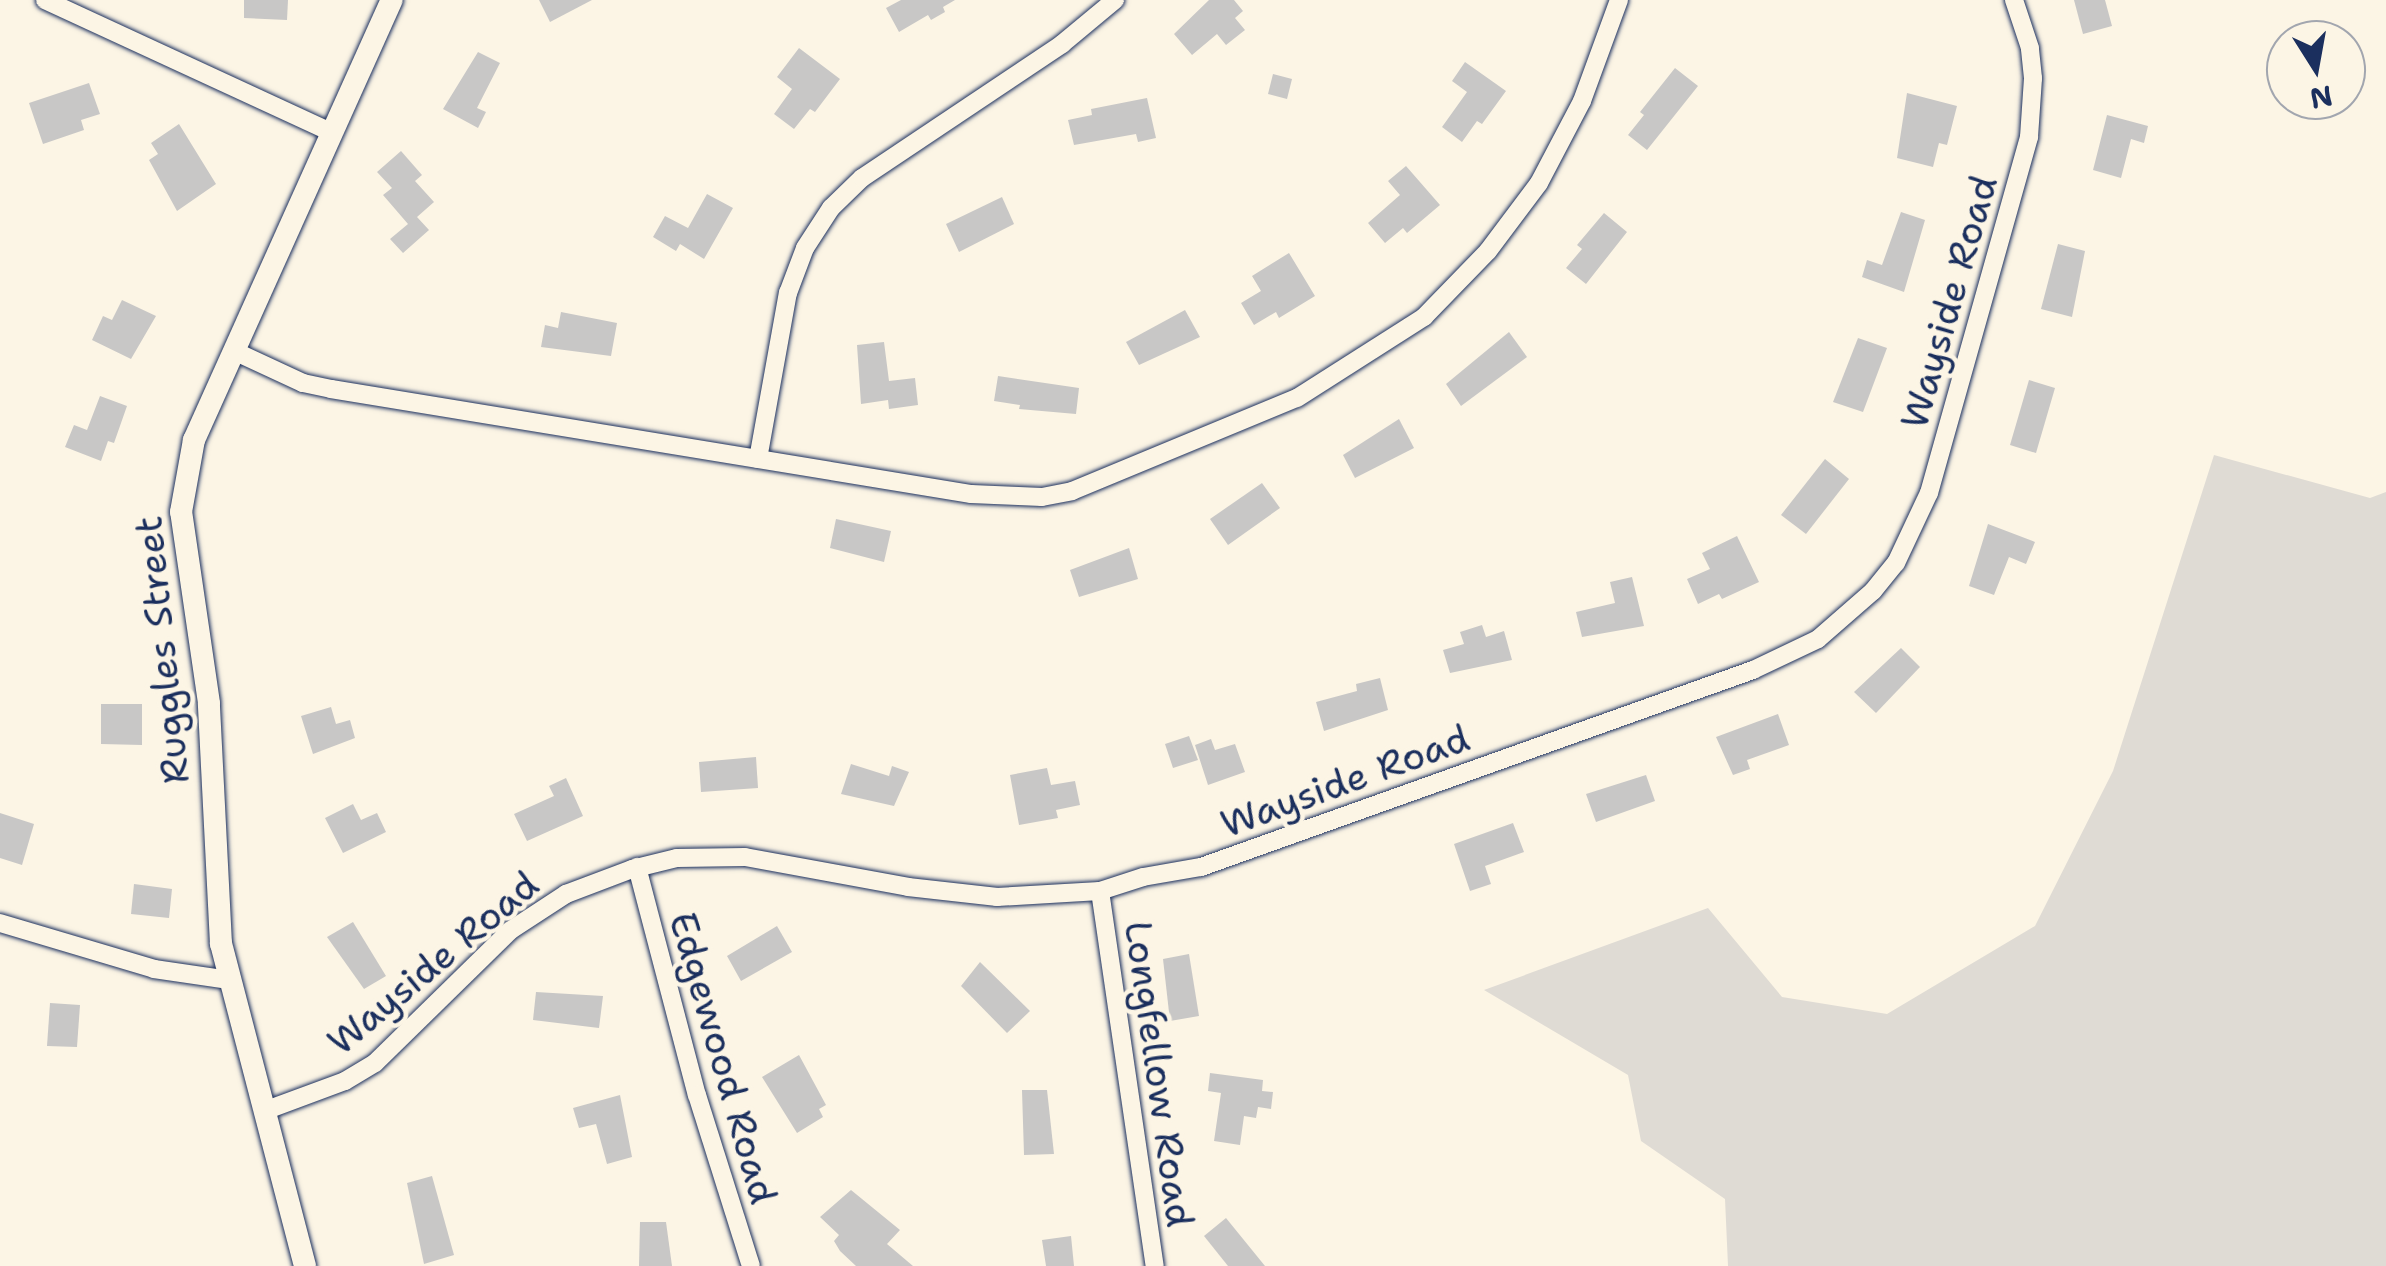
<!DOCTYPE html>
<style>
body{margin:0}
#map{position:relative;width:2386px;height:1266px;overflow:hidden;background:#fcf5e5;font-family:"Shantell Sans",sans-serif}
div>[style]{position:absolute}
.green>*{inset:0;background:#dfdbd4}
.building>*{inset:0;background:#c8c7c6}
.roads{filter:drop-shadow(0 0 2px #1b2f5e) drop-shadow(0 0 2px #1b2f5e)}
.minor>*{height:18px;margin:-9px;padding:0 9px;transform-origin:9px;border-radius:9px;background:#fcf5e5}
.tertiary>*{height:22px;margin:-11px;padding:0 11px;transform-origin:11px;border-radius:11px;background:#fcf5e5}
span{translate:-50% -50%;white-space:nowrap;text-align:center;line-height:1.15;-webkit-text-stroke:9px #fcf5e5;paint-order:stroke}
.street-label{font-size:38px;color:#1b2f5e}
.north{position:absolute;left:2266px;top:20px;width:100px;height:100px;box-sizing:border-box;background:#fcf5e5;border:2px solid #a2a6af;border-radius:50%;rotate:169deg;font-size:28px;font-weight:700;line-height:40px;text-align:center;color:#1b2f5e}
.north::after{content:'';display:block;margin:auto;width:35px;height:45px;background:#1b2f5e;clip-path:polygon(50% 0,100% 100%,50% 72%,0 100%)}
</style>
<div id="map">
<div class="green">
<div style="clip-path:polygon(2214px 455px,2370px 498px,2386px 492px,2386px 1266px,1728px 1266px,1725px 1199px,1641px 1141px,1628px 1075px,1484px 990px,1708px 908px,1782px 997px,1887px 1014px,2035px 926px,2113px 771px)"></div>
</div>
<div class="building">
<div style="clip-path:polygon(244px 0,288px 0,287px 20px,244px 18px)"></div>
<div style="clip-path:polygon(539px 0,592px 0,550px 22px)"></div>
<div style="clip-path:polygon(901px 0,955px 0,943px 7px,945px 12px,931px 20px,928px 15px,899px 32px,886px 8px)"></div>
<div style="clip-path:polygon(1209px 0,1234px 0,1243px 11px,1235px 18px,1245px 30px,1226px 45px,1217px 34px,1192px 55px,1174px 34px)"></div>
<div style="clip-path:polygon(2074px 0,2105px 0,2112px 26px,2083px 34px)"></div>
<div style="clip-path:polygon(799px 48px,840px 79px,815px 112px,810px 109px,794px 129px,774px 114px,792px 89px,777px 77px)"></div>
<div style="clip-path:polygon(478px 52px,500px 63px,477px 108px,486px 112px,478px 128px,443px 109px)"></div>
<div style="clip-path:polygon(1465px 62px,1506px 91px,1482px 124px,1477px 121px,1462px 142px,1442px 127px,1467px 92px,1452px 81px)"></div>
<div style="clip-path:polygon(1675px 68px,1698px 86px,1647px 150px,1628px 135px,1644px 115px,1640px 112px)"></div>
<div style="clip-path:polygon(1273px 74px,1292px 79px,1287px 99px,1268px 94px)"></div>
<div style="clip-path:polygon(89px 83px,100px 114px,81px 120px,84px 130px,43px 144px,29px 103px)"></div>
<div style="clip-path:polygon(1907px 93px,1957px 106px,1947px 145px,1939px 143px,1933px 167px,1897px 158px)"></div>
<div style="clip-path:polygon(1147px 98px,1156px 138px,1138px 142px,1136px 134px,1074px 145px,1068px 120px,1092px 115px,1091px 109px)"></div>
<div style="clip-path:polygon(2107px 115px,2148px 126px,2144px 143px,2131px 139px,2121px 178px,2093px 170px)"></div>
<div style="clip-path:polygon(179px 124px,216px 184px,177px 211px,149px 160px,158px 154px,151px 143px)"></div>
<div style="clip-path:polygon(401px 151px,422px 175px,415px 181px,434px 202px,417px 217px,429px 230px,403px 253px,390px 239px,408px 224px,383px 195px,392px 188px,377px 172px)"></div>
<div style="clip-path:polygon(1406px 166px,1440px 205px,1407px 233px,1403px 228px,1385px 243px,1368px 223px,1400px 195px,1388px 181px)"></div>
<div style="clip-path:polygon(707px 194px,733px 208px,704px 259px,680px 244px,676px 251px,653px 237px,665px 216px,688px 228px)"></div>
<div style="clip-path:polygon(1002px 197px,1014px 224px,959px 252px,946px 224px)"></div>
<div style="clip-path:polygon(1901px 212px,1925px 220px,1904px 292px,1862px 277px,1867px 260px,1882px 265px)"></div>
<div style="clip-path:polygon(1604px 213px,1627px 232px,1586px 284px,1566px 268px,1582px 249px,1577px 245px)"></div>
<div style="clip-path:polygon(2058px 244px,2085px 251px,2072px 317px,2041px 309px)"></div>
<div style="clip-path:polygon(1289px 253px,1315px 296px,1279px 318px,1276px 312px,1254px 325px,1241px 303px,1261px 291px,1252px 276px)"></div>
<div style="clip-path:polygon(122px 300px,156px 316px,131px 359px,92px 340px,103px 316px,112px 320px)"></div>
<div style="clip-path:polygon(1185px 310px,1200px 337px,1139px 365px,1126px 342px)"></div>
<div style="clip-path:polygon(561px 312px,617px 323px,611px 356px,541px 347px,545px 325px,558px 328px)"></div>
<div style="clip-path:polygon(1509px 332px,1527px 357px,1461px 406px,1446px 384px)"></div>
<div style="clip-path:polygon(1858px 338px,1887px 348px,1863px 412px,1833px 402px)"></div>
<div style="clip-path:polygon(884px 342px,889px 381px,915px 378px,918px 405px,889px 409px,888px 400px,861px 404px,857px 345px)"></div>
<div style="clip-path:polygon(998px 376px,1079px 388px,1076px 414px,1019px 409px,1020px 405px,994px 401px)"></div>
<div style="clip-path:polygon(2029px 380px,2055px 388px,2036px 453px,2010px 445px)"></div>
<div style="clip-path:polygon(100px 396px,127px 406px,114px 443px,108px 441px,101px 461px,65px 447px,74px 425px,87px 430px)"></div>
<div style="clip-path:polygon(1399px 419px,1414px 448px,1355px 478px,1343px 455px)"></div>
<div style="clip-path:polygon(1825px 459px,1849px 479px,1806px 534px,1781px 515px)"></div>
<div style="clip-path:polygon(1262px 483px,1280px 508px,1228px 545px,1210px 519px)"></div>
<div style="clip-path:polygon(836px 519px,891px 531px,884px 562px,830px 548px)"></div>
<div style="clip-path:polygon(1988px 524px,2035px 542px,2026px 564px,2009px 557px,1994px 595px,1969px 586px)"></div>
<div style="clip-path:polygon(1737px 536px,1759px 582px,1722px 599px,1719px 594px,1698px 604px,1687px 579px,1710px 569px,1702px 553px)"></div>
<div style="clip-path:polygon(1129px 548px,1138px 579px,1079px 597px,1070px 570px)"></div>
<div style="clip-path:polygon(1632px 577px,1644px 626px,1582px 637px,1576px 612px,1615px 603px,1610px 582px)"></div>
<div style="clip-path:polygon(1482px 625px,1486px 637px,1504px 631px,1512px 660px,1450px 673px,1443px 650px,1464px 644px,1460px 632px)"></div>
<div style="clip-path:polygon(1901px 648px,1920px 667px,1876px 713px,1854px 692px)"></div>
<div style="clip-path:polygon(1380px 678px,1388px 710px,1324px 731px,1316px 702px,1357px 691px,1356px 684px)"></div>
<div style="clip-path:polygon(101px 704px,142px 704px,142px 745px,101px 744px)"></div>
<div style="clip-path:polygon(331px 707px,336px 724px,350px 720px,355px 738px,313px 754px,301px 716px)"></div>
<div style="clip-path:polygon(1778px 714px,1789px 745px,1747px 760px,1750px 769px,1733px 775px,1716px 737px)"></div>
<div style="clip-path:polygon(1189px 736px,1198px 760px,1173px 768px,1165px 744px)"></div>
<div style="clip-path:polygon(1211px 739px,1215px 750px,1235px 744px,1245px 772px,1208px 785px,1195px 745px)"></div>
<div style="clip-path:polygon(756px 757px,758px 788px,701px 792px,699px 762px)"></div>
<div style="clip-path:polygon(851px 764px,889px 776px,892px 766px,909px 772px,894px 806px,841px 794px)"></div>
<div style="clip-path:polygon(1047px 768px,1051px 785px,1075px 781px,1080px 805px,1056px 810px,1058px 818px,1019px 825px,1010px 775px)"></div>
<div style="clip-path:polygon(1646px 775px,1655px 801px,1596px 822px,1586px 794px)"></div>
<div style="clip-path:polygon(566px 778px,583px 816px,527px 841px,514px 814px,554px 796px,549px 786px)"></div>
<div style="clip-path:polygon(353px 804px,361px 820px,377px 813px,386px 832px,343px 853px,325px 818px)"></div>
<div style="clip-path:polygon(0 813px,34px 824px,22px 865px,0 858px)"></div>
<div style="clip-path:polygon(1513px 823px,1524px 852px,1485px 866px,1491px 884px,1470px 891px,1454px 844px)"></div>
<div style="clip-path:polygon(134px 884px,172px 889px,169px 918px,131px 914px)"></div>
<div style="clip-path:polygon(353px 922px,386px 976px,364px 989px,327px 937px)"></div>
<div style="clip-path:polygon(777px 926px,792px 952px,741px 981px,727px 956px)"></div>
<div style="clip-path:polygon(1189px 954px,1199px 1016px,1170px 1021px,1163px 959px)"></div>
<div style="clip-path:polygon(980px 962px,1030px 1011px,1007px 1033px,961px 986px)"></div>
<div style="clip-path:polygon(536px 992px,603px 996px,599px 1028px,533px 1020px)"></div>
<div style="clip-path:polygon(50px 1003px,80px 1005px,77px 1047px,47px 1046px)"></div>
<div style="clip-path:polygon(799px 1055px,826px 1105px,819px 1109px,823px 1117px,797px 1133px,762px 1077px)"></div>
<div style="clip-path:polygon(1210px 1073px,1263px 1080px,1262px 1091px,1273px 1092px,1271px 1109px,1258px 1107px,1256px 1118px,1244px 1116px,1240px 1145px,1214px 1141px,1221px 1093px,1208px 1091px)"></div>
<div style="clip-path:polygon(1022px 1090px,1047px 1090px,1054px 1154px,1024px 1155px)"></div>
<div style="clip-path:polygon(620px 1095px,632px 1157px,607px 1164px,596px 1124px,579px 1128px,573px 1108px)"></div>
<div style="clip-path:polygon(432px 1176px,454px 1255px,424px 1264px,407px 1183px)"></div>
<div style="clip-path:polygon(851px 1190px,900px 1230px,887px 1244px,913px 1266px,856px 1266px,840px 1251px,834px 1241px,839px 1235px,820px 1217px)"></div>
<div style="clip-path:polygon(1226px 1218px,1265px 1266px,1228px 1266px,1204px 1236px)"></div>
<div style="clip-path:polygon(640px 1222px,666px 1222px,672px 1266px,639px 1266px)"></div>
<div style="clip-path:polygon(1071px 1236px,1074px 1266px,1046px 1266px,1042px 1240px)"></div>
</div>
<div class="roads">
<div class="minor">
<div style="left:45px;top:0;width:315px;rotate:24.8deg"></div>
<div style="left:234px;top:351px;width:76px;rotate:24.9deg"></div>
<div style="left:303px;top:383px;width:29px;rotate:12deg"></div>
<div style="left:331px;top:389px;width:649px;rotate:9.32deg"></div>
<div style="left:971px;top:494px;width:71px;rotate:2.4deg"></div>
<div style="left:1042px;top:497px;width:31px;rotate:-11deg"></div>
<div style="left:1072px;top:491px;width:243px;rotate:-22.5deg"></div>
<div style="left:1297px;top:398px;width:151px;rotate:-32.5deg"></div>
<div style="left:1424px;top:317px;width:92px;rotate:-45.9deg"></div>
<div style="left:1488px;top:251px;width:85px;rotate:-53.1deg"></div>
<div style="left:1539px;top:183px;width:93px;rotate:-62.3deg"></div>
<div style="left:1582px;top:101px;width:108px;rotate:-69.9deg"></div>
<div style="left:758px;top:459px;width:169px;rotate:-79.8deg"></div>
<div style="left:788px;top:293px;width:48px;rotate:-69.3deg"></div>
<div style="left:805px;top:248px;width:48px;rotate:-57deg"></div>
<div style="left:831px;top:208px;width:43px;rotate:-44.1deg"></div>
<div style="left:862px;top:178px;width:241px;rotate:-33.8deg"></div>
<div style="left:1062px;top:44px;width:69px;rotate:-39.7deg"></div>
<div style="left:637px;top:867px;width:236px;rotate:75.3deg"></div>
<div style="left:697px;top:1095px;width:179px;rotate:72.5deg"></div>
<div style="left:1100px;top:891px;width:379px;rotate:81.7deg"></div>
<div style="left:0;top:923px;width:161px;rotate:16.6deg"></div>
<div style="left:154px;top:969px;width:76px;rotate:8.3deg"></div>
<div style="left:264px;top:1111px;width:86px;rotate:-20.3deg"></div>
<div style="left:345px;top:1081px;width:35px;rotate:-31deg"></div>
<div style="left:375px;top:1063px;width:190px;rotate:-44.4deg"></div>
<div style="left:511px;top:930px;width:66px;rotate:-33.2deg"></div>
<div style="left:566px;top:894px;width:71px;rotate:-20.7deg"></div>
<div style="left:632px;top:869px;width:46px;rotate:-13.7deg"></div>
<div style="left:677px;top:858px;width:68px;rotate:-0.8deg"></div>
<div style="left:745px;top:857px;width:166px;rotate:10.4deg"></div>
<div style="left:908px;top:887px;width:90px;rotate:6.4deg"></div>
<div style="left:997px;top:897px;width:103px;rotate:-3.3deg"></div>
<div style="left:1100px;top:891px;width:45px;rotate:-18deg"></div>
<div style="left:1143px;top:877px;width:59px;rotate:-9.8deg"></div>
<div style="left:1201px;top:867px;width:586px;rotate:-19.64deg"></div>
<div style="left:1753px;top:670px;width:72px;rotate:-25.5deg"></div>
<div style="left:1818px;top:639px;width:73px;rotate:-41.1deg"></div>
<div style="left:1873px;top:591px;width:36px;rotate:-51deg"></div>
<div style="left:1896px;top:563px;width:77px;rotate:-64.8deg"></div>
<div style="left:1929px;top:493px;width:370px;rotate:-74.3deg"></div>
<div style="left:2029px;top:137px;width:59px;rotate:-86.1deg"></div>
<div style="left:2033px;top:78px;width:30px;rotate:-96deg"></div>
<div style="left:2030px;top:48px;width:51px;rotate:-108.4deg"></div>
</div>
<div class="tertiary">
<div style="left:305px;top:1266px;width:333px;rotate:-104.6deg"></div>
<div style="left:221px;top:944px;width:241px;rotate:-92.9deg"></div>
<div style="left:209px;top:703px;width:193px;rotate:-98.3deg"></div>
<div style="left:181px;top:512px;width:73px;rotate:-79.8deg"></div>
<div style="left:194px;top:440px;width:482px;rotate:-65.8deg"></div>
</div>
</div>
<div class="street-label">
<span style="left:1949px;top:302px;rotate:-74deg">Wayside Road</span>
<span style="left:162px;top:650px;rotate:-96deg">Ruggles Street</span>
<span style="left:1345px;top:781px;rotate:-20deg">Wayside Road</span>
<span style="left:433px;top:963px;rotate:-40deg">Wayside Road</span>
<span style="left:723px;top:1058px;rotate:74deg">Edgewood Road</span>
<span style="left:1159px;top:1074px;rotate:82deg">Longfellow Road</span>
</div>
<div class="north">N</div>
</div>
